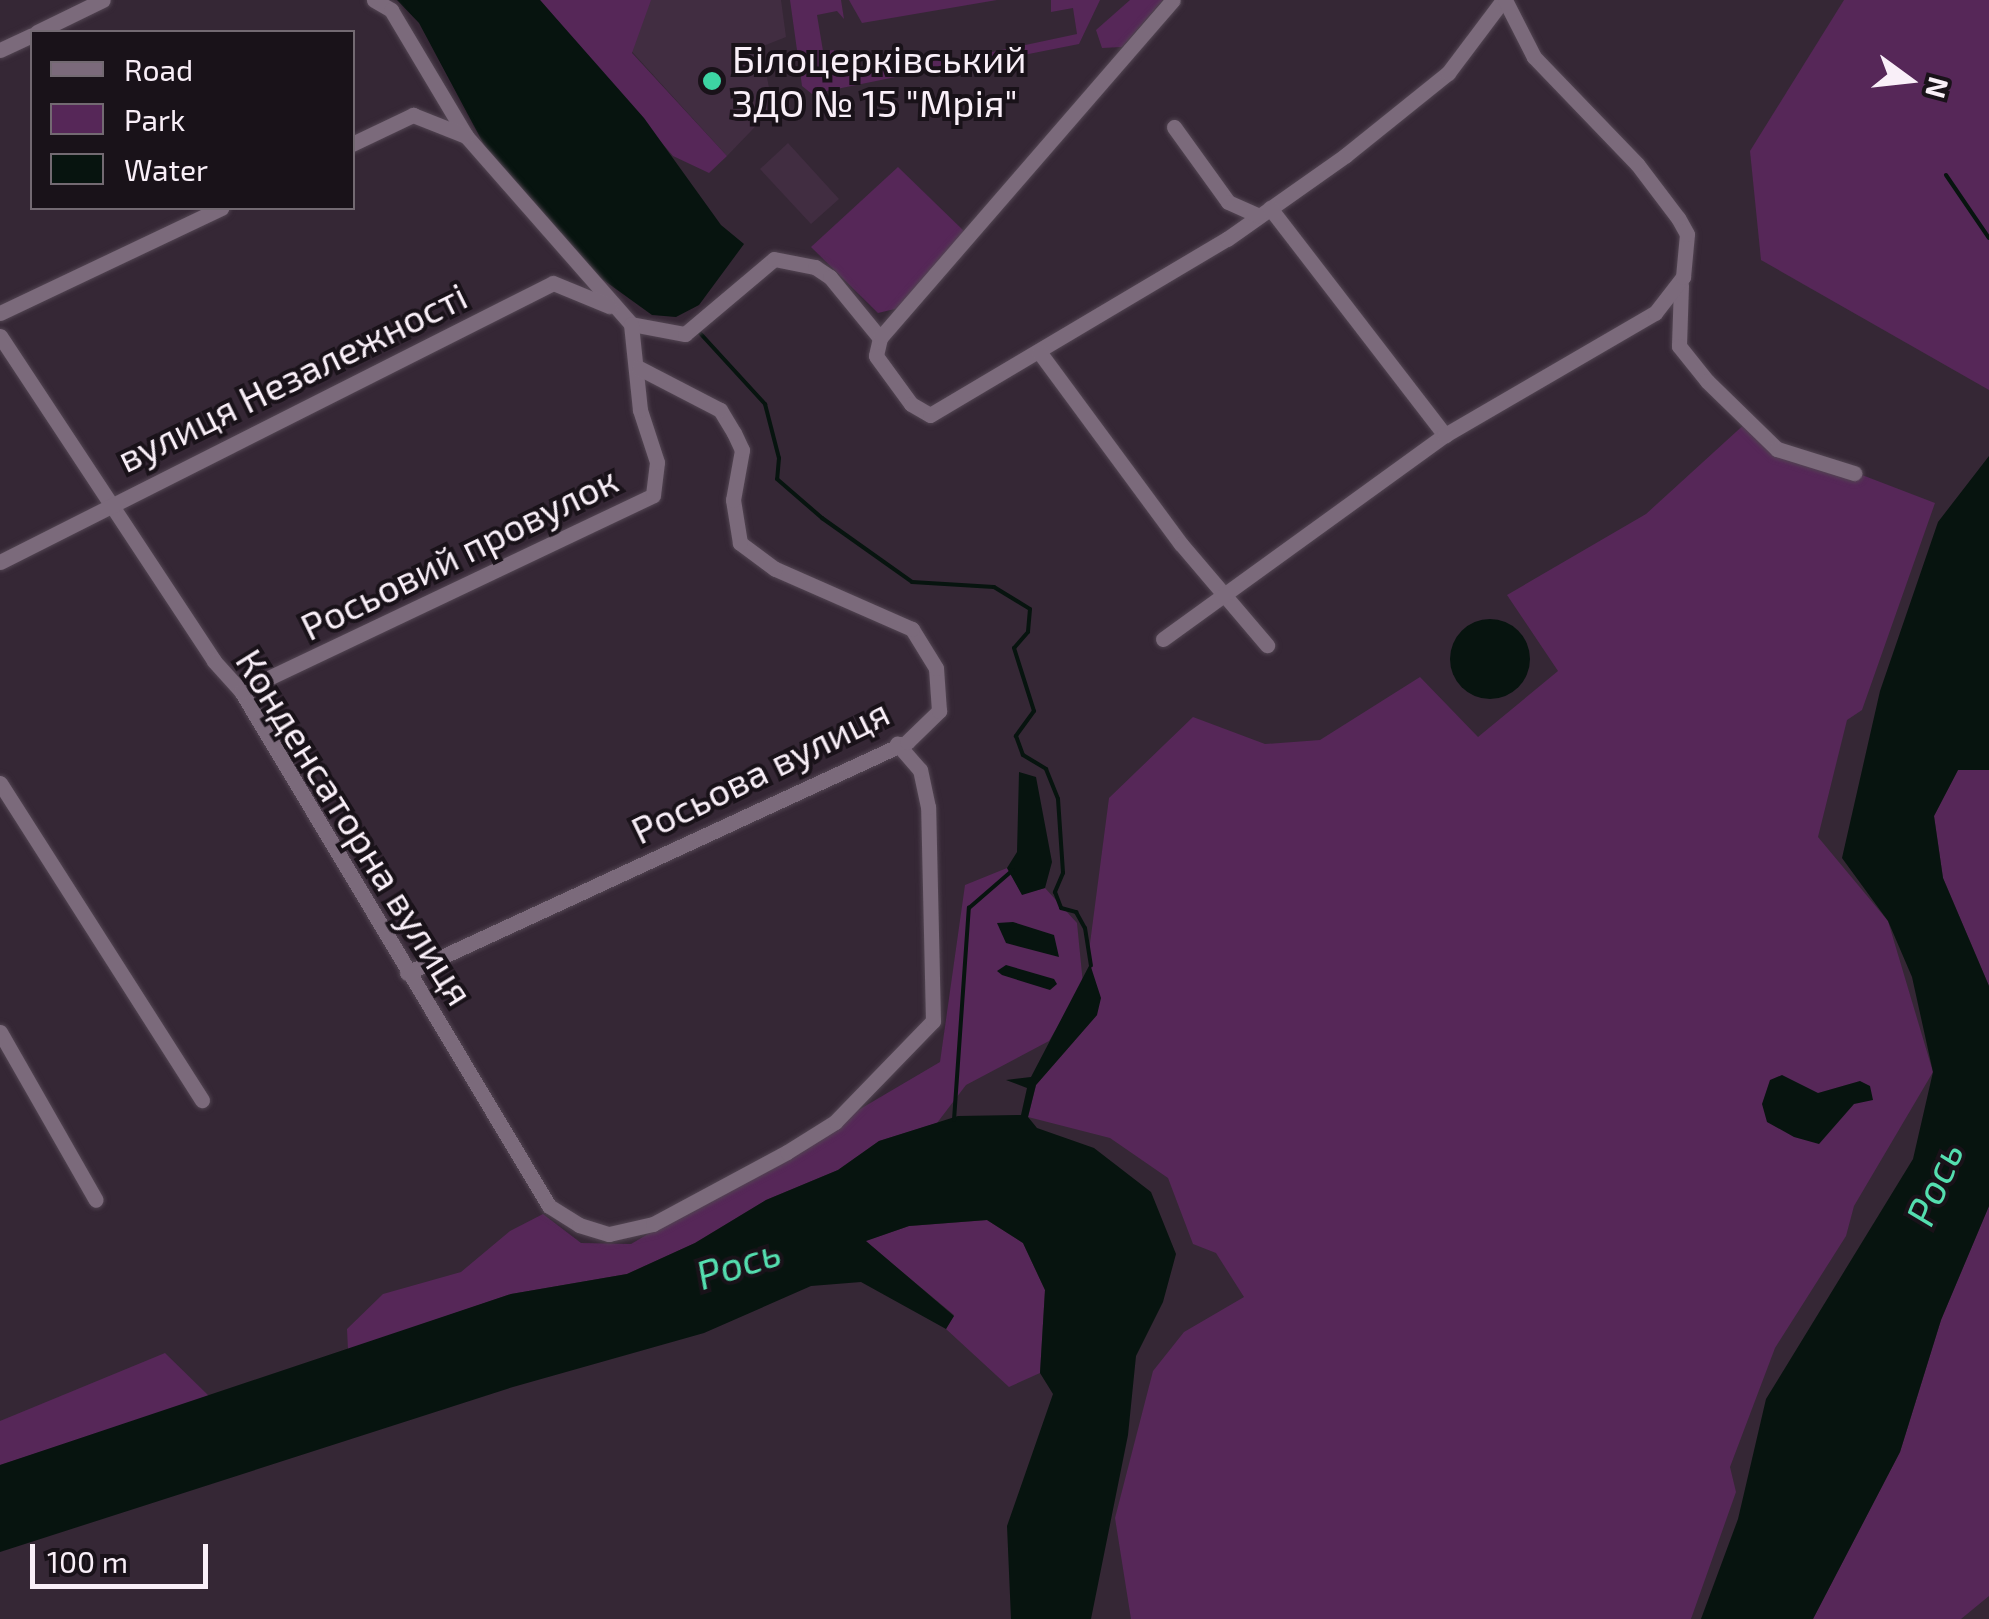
<!DOCTYPE html>
<meta charset="utf-8">
<style>
body{margin:0}
#map{position:relative;width:1989px;height:1619px;overflow:hidden;background:#352735;font-family:"Exo 2",sans-serif}
div>[style]{position:absolute}
.built>*{inset:0;background:#412d41}
.green>*{inset:0;background:#562758}
.water>*{inset:0;background:#07140f}
.round{border-radius:50%}
.stream>*{height:4px;margin:-2px;padding:0 2px;transform-origin:2px;border-radius:2px;background:#07140f}
.roads{filter:drop-shadow(0 0 2px #524552) drop-shadow(0 0 2px #524552)}
.minor>*{height:15px;margin:-7.5px;padding:0 7.5px;transform-origin:7.5px;border-radius:7.5px;background:#7b6a7b}
.dots>*{width:28px;height:28px;translate:-50% -50%;box-sizing:border-box;border:5px solid #191219;border-radius:50%}
span{translate:-50% -50%;white-space:nowrap;text-align:center;line-height:1.15;-webkit-text-stroke:8px #191219;paint-order:stroke}
.poi-label{font-size:38px;color:#f9eff8}
.left{translate:0 -50%;text-align:left}
.street-label{font-size:38px;color:#f9eff8}
.water-label{font-size:40px;color:#54deaf;font-style:italic}
.legend{position:absolute;left:30px;top:30px;width:325px;height:180px;box-sizing:border-box;background:#191219;border:2px solid #736a72;margin:0;padding:12px 18px;list-style:none;font-size:30px;color:#f9eff8}
.legend li{display:flex;align-items:center;gap:20px;height:50px}
.legend b{width:50px;border:2px solid #736a72}
.north{position:absolute;left:1859px;top:30px;width:100px;height:100px;-webkit-text-stroke:8px #191219;paint-order:stroke;rotate:105deg;font-size:28px;font-weight:700;line-height:40px;text-align:center;color:#f9eff8}
.north::after{content:'';display:block;margin:auto;width:35px;height:45px;background:#f9eff8;clip-path:polygon(50% 0,100% 100%,50% 72%,0 100%)}
.scale{position:absolute;left:30px;top:1544px;width:178px;height:45px;box-sizing:border-box;border:5px solid #f9eff8;border-top:0;padding-left:12px;font-size:30px;line-height:35px;white-space:nowrap;color:#f9eff8;-webkit-text-stroke:8px #191219;paint-order:stroke}
</style>
<div id="map">
<div class="built">
<div style="clip-path:polygon(585px 0,781px 0,786px 37px,761px 47px,773px 108px,727px 156px)"></div>
<div style="clip-path:polygon(788px 143px,839px 199px,811px 224px,760px 169px)"></div>
</div>
<div class="green">
<div style="clip-path:polygon(540px 0,651px 0,632px 53px,727px 156px,709px 173px,673px 156px)"></div>
<div style="clip-path:polygon(790px 0,841px 0,844px 19px,837px 11px,817px 15px,823px 51px,834px 50px,844px 76px,950px 57px,950px 66px,812px 94px,802px 86px)"></div>
<div style="clip-path:polygon(849px 0,997px 0,862px 23px)"></div>
<div style="clip-path:polygon(1051px 0,1100px 0,1079px 44px,974px 65px,959px 59px,1077px 34px,1073px 8px,1051px 12px)"></div>
<div style="clip-path:polygon(1130px 0,1163px 0,1122px 47px,1102px 48px,1096px 30px)"></div>
<div style="clip-path:polygon(1844px 0,1989px 0,1989px 390px,1761px 260px,1750px 151px)"></div>
<div style="clip-path:polygon(898px 167px,966px 233px,899px 308px,878px 313px,811px 247px)"></div>
<div style="clip-path:polygon(1748px 421px,1789px 447px,1935px 503px,1862px 710px,1847px 720px,1818px 837px,1888px 921px,1933px 1072px,1854px 1206px,1846px 1236px,1775px 1348px,1730px 1467px,1736px 1492px,1691px 1619px,1131px 1619px,1115px 1518px,1153px 1371px,1184px 1332px,1244px 1297px,1216px 1253px,1193px 1244px,1168px 1178px,1110px 1138px,1028px 1117px,1036px 1085px,1097px 1015px,1089px 951px,1109px 798px,1193px 717px,1265px 744px,1320px 740px,1420px 677px,1478px 737px,1558px 671px,1507px 595px,1646px 514px)"></div>
<div style="clip-path:polygon(1958px 770px,1989px 770px,1989px 986px,1943px 878px,1934px 816px)"></div>
<div style="clip-path:polygon(1007px 868px,1022px 894px,1045px 888px,1077px 923px,1083px 984px,1049px 1041px,966px 1085px,937px 1123px,879px 1141px,838px 1170px,766px 1200px,695px 1243px,627px 1274px,511px 1294px,348px 1350px,347px 1329px,383px 1294px,461px 1272px,510px 1231px,543px 1214px,581px 1243px,631px 1244px,940px 1062px,965px 885px)"></div>
<div style="clip-path:polygon(1989px 1206px,1989px 1596px,1961px 1619px,1813px 1619px,1900px 1452px,1941px 1320px)"></div>
<div style="clip-path:polygon(987px 1220px,1023px 1243px,1045px 1290px,1040px 1373px,1009px 1387px,946px 1329px,954px 1315px,865px 1241px,909px 1226px)"></div>
<div style="clip-path:polygon(165px 1353px,210px 1397px,0 1465px,0 1421px)"></div>
</div>
<div class="water">
<div style="clip-path:polygon(397px 0,540px 0,644px 118px,721px 225px,744px 244px,699px 305px,676px 317px,652px 315px,566px 253px,497px 169px,419px 23px)"></div>
<div style="clip-path:polygon(1989px 456px,1989px 770px,1958px 770px,1934px 816px,1943px 878px,1989px 986px,1989px 1206px,1941px 1320px,1900px 1452px,1813px 1619px,1701px 1619px,1738px 1519px,1766px 1399px,1913px 1159px,1933px 1072px,1912px 977px,1888px 921px,1842px 858px,1880px 691px,1938px 522px)"></div>
<div class="round" style="left:1450px;top:619px;width:80px;height:80px"></div>
<div style="clip-path:polygon(1019px 772px,1036px 777px,1052px 862px,1045px 888px,1022px 895px,1007px 868px,1017px 852px)"></div>
<div style="clip-path:polygon(1013px 922px,1054px 935px,1059px 957px,1006px 943px,997px 923px)"></div>
<div style="clip-path:polygon(1090px 964px,1101px 998px,1097px 1015px,1036px 1085px,1028px 1117px,1037px 1128px,1094px 1148px,1151px 1192px,1176px 1254px,1163px 1302px,1136px 1356px,1128px 1435px,1091px 1619px,1011px 1619px,1007px 1526px,1053px 1394px,1040px 1373px,1045px 1290px,1023px 1243px,987px 1220px,909px 1226px,866px 1241px,954px 1316px,946px 1329px,861px 1282px,811px 1286px,704px 1333px,513px 1387px,0 1552px,0 1465px,511px 1294px,627px 1274px,695px 1243px,766px 1200px,838px 1170px,879px 1141px,958px 1116px,1021px 1115px,1027px 1088px,1006px 1080px,1031px 1077px)"></div>
<div style="clip-path:polygon(1006px 965px,1054px 979px,1057px 984px,1050px 990px,1002px 975px,997px 971px)"></div>
<div style="clip-path:polygon(1782px 1075px,1818px 1093px,1860px 1081px,1870px 1086px,1873px 1100px,1854px 1104px,1819px 1144px,1794px 1137px,1767px 1122px,1762px 1104px,1770px 1080px)"></div>
</div>
<div class="stream">
<div style="left:1946px;top:175px;width:76px;rotate:55.7deg"></div>
<div style="left:699px;top:332px;width:98px;rotate:47.5deg"></div>
<div style="left:765px;top:404px;width:56px;rotate:75.5deg"></div>
<div style="left:779px;top:458px;width:21px;rotate:95deg"></div>
<div style="left:777px;top:479px;width:60px;rotate:40.9deg"></div>
<div style="left:822px;top:518px;width:110px;rotate:35.4deg"></div>
<div style="left:912px;top:582px;width:82px;rotate:3.5deg"></div>
<div style="left:994px;top:587px;width:42px;rotate:31.4deg"></div>
<div style="left:1030px;top:609px;width:23px;rotate:95deg"></div>
<div style="left:1028px;top:632px;width:21px;rotate:131deg"></div>
<div style="left:1014px;top:648px;width:66px;rotate:72.4deg"></div>
<div style="left:1034px;top:711px;width:31px;rotate:126deg"></div>
<div style="left:1016px;top:736px;width:20px;rotate:70deg"></div>
<div style="left:1023px;top:755px;width:27px;rotate:31deg"></div>
<div style="left:1046px;top:769px;width:32px;rotate:68deg"></div>
<div style="left:1058px;top:799px;width:74px;rotate:86.1deg"></div>
<div style="left:1063px;top:873px;width:21px;rotate:113deg"></div>
<div style="left:1055px;top:892px;width:17px;rotate:69deg"></div>
<div style="left:1061px;top:908px;width:16px;rotate:15deg"></div>
<div style="left:1076px;top:912px;width:18px;rotate:61deg"></div>
<div style="left:1085px;top:928px;width:38px;rotate:81deg"></div>
<div style="left:954px;top:1120px;width:213px;rotate:-86deg"></div>
<div style="left:969px;top:908px;width:58px;rotate:-40.8deg"></div>
</div>
<div class="roads">
<div class="minor">
<div style="left:374px;top:0;width:20px;rotate:30deg"></div>
<div style="left:391px;top:10px;width:147px;rotate:59.2deg"></div>
<div style="left:466px;top:136px;width:250px;rotate:48.7deg"></div>
<div style="left:631px;top:324px;width:55px;rotate:10.5deg"></div>
<div style="left:685px;top:334px;width:116px;rotate:-40.1deg"></div>
<div style="left:774px;top:259px;width:42px;rotate:11deg"></div>
<div style="left:815px;top:267px;width:18px;rotate:34deg"></div>
<div style="left:830px;top:277px;width:79px;rotate:50.7deg"></div>
<div style="left:880px;top:338px;width:18px;rotate:103deg"></div>
<div style="left:876px;top:356px;width:59px;rotate:53.9deg"></div>
<div style="left:911px;top:404px;width:22px;rotate:30deg"></div>
<div style="left:930px;top:415px;width:345px;rotate:-30.7deg"></div>
<div style="left:1227px;top:239px;width:146px;rotate:-35.2deg"></div>
<div style="left:1346px;top:155px;width:131px;rotate:-38.8deg"></div>
<div style="left:1448px;top:73px;width:91px;rotate:-53deg"></div>
<div style="left:37px;top:32px;width:73px;rotate:-25.9deg"></div>
<div style="left:0;top:50px;width:35px;rotate:-25deg"></div>
<div style="left:1174px;top:127px;width:92px;rotate:54.2deg"></div>
<div style="left:1228px;top:202px;width:34px;rotate:24deg"></div>
<div style="left:352px;top:144px;width:68px;rotate:-25.4deg"></div>
<div style="left:413px;top:115px;width:57px;rotate:21.6deg"></div>
<div style="left:1270px;top:208px;width:287px;rotate:52.4deg"></div>
<div style="left:1681px;top:285px;width:61px;rotate:91.9deg"></div>
<div style="left:1679px;top:346px;width:45px;rotate:51.3deg"></div>
<div style="left:1707px;top:381px;width:98px;rotate:44.2deg"></div>
<div style="left:1777px;top:449px;width:81px;rotate:17.3deg"></div>
<div style="left:0;top:313px;width:245px;rotate:-25.4deg"></div>
<div style="left:0;top:336px;width:389px;rotate:56.6deg"></div>
<div style="left:214px;top:661px;width:40px;rotate:48deg"></div>
<div style="left:241px;top:691px;width:600px;rotate:59.12deg"></div>
<div style="left:549px;top:1206px;width:36px;rotate:32deg"></div>
<div style="left:579px;top:1225px;width:31px;rotate:17deg"></div>
<div style="left:609px;top:1234px;width:45px;rotate:-12.8deg"></div>
<div style="left:653px;top:1224px;width:152px;rotate:-28.2deg"></div>
<div style="left:787px;top:1152px;width:57px;rotate:-32deg"></div>
<div style="left:835px;top:1122px;width:141px;rotate:-45.9deg"></div>
<div style="left:933px;top:1021px;width:214px;rotate:-91.3deg"></div>
<div style="left:928px;top:807px;width:38px;rotate:-102deg"></div>
<div style="left:920px;top:770px;width:35px;rotate:-131deg"></div>
<div style="left:880px;top:338px;width:447px;rotate:-49.1deg"></div>
<div style="left:1040px;top:353px;width:237px;rotate:53.6deg"></div>
<div style="left:1181px;top:544px;width:133px;rotate:49.6deg"></div>
<div style="left:0;top:562px;width:619px;rotate:-26.77deg"></div>
<div style="left:553px;top:283px;width:61px;rotate:22.3deg"></div>
<div style="left:1163px;top:639px;width:348px;rotate:-35.9deg"></div>
<div style="left:1445px;top:435px;width:243px;rotate:-30.2deg"></div>
<div style="left:1655px;top:313px;width:46px;rotate:-52.1deg"></div>
<div style="left:1683px;top:277px;width:43px;rotate:-84.7deg"></div>
<div style="left:1687px;top:234px;width:18px;rotate:-119deg"></div>
<div style="left:1678px;top:218px;width:68px;rotate:-127.2deg"></div>
<div style="left:1637px;top:164px;width:149px;rotate:-133.9deg"></div>
<div style="left:1534px;top:57px;width:64px;rotate:-117deg"></div>
<div style="left:241px;top:691px;width:456px;rotate:-25.4deg"></div>
<div style="left:653px;top:495px;width:33px;rotate:-83deg"></div>
<div style="left:657px;top:462px;width:55px;rotate:-108.1deg"></div>
<div style="left:640px;top:410px;width:86px;rotate:-96deg"></div>
<div style="left:0;top:783px;width:376px;rotate:57.5deg"></div>
<div style="left:407px;top:973px;width:551px;rotate:-24.8deg"></div>
<div style="left:907px;top:742px;width:45px;rotate:-44.1deg"></div>
<div style="left:939px;top:711px;width:43px;rotate:-94deg"></div>
<div style="left:936px;top:668px;width:46px;rotate:-121.6deg"></div>
<div style="left:912px;top:629px;width:150px;rotate:-156.3deg"></div>
<div style="left:775px;top:569px;width:44px;rotate:-143.4deg"></div>
<div style="left:740px;top:543px;width:44px;rotate:-99.2deg"></div>
<div style="left:733px;top:500px;width:51px;rotate:-79.8deg"></div>
<div style="left:742px;top:450px;width:19px;rotate:-115deg"></div>
<div style="left:734px;top:433px;width:27px;rotate:-121deg"></div>
<div style="left:720px;top:410px;width:91px;rotate:-152.6deg"></div>
<div style="left:0;top:1032px;width:193px;rotate:60.3deg"></div>
</div>
</div>
<div class="dots">
<div style="left:712px;top:81px;background:#3dd4a3"></div>
</div>
<div class="poi-label">
<span class="left" style="left:732px;top:81px">Білоцерківський<br>ЗДО № 15 "Мрія"</span>
</div>
<div class="street-label">
<span style="left:292px;top:377px;rotate:-26deg">вулиця Незалежності</span>
<span style="left:459px;top:553px;rotate:-26deg">Росьовий провулок</span>
<span style="left:760px;top:771px;rotate:-26deg">Росьова вулиця</span>
<span style="left:355px;top:827px;rotate:58deg">Конденсаторна вулиця</span>
</div>
<div class="water-label">
<span style="left:1933px;top:1183px;rotate:-67deg">Рось</span>
<span style="left:738px;top:1262px;rotate:-18deg">Рось</span>
</div>
<ul class="legend">
<li><b style="height:12px;background:#7b6a7b"></b>Road</li>
<li><b style="height:28px;background:#562758"></b>Park</li>
<li><b style="height:28px;background:#07140f"></b>Water</li>
</ul>
<div class="north">N</div>
<div class="scale">100 m</div>
</div>
